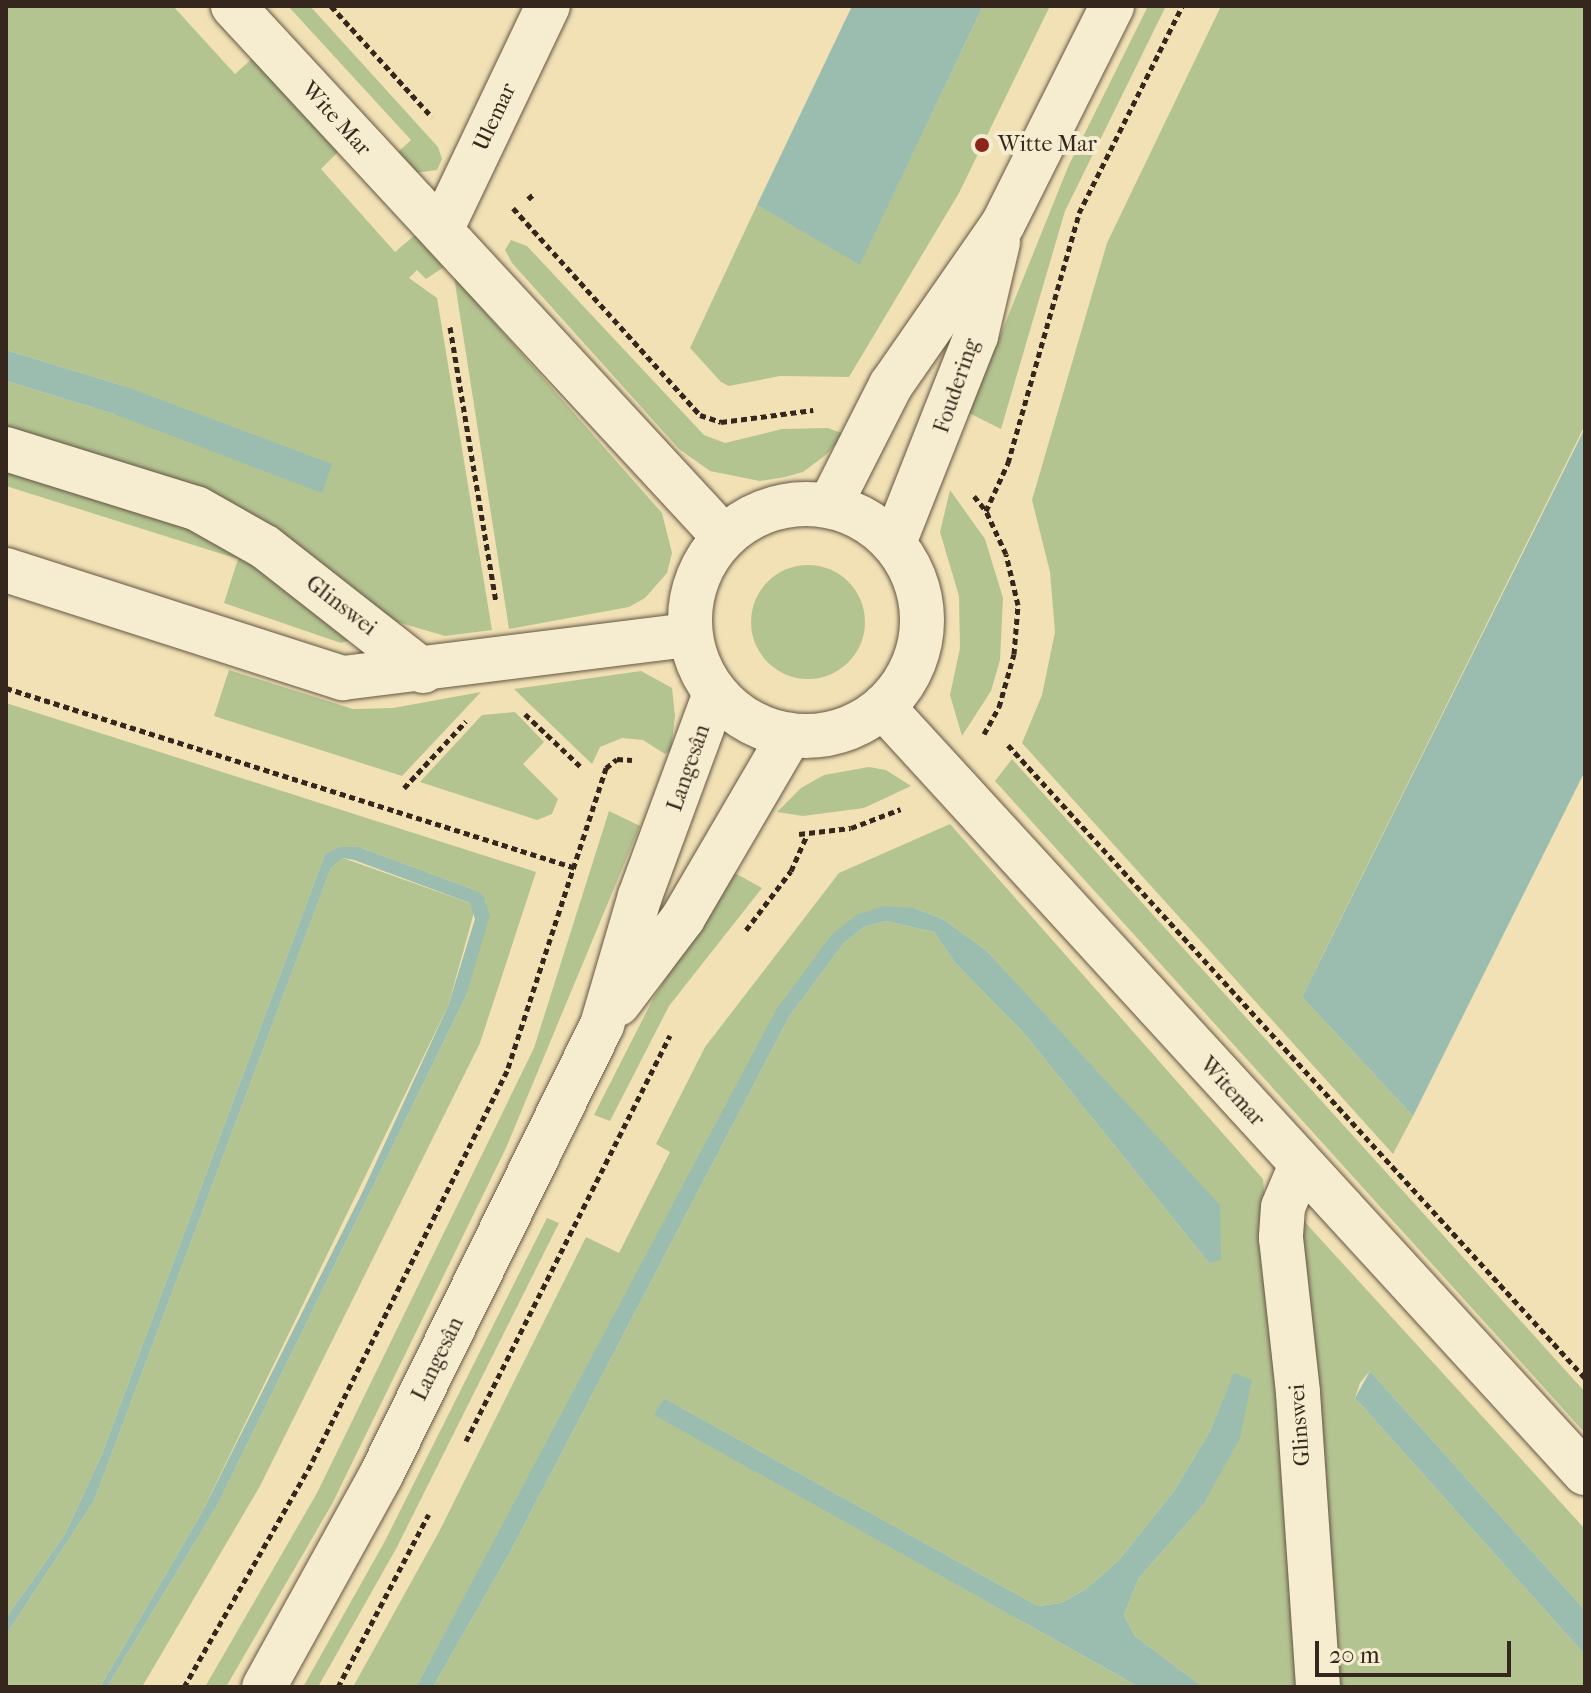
<!DOCTYPE html>
<meta charset="utf-8">
<style>
body{margin:0}
#map{position:relative;width:1591px;height:1693px;overflow:hidden;background:#f1e1b5;font-family:"IM FELL French Canon",serif}
div>[style]{position:absolute}
.green>*{inset:0;background:#b4c491}
.round{border-radius:50%}
.water>*{inset:0;background:#9bbdb0}
.path>*{height:5px;margin-top:-2.5px;transform-origin:0;background:repeating-linear-gradient(90deg,#36271e 0 6px,transparent 0 10px)}
.roads{filter:drop-shadow(0 0 2px #655644) drop-shadow(0 0 2px #655644)}
.minor>*{height:44px;margin:-22px;padding:0 22px;transform-origin:22px;border-radius:22px;background:#f6eccf}
.minor>.ring{margin:-22px;padding:0;box-sizing:content-box;background:none;border:44px solid #f6eccf;border-radius:50%}
.dots>*{width:22px;height:22px;translate:-50% -50%;box-sizing:border-box;border:4px solid #f6eccf;border-radius:50%}
span{translate:-50% -50%;white-space:nowrap;text-align:center;line-height:1.15;-webkit-text-stroke:8px #f6eccf;paint-order:stroke}
.street-label{font-size:22px;color:#36271e}
.poi-label{font-size:22px;color:#36271e}
.left{translate:0 -50%;text-align:left}
.frame{position:absolute;inset:0;border:8px solid #36271e;pointer-events:none}
.scale{position:absolute;left:1315px;top:1641px;width:196px;height:36px;box-sizing:border-box;border:4px solid #36271e;border-top:0;padding-left:10px;font-size:24px;line-height:28px;white-space:nowrap;color:#36271e;-webkit-text-stroke:6px #f6eccf;paint-order:stroke}
</style>
<div id="map">
<div class="green">
<div style="clip-path:polygon(6px 6px,173px 6px,235px 74px,254px 57px,339px 151px,321px 169px,395px 252px,415px 235px,444px 267px,426px 279px,417px 270px,409px 278px,437px 298px,492px 630px,445px 636px,387px 619px,6px 433px,6px 381px,114px 414px,124px 386px,6px 350px)"></div>
<div style="clip-path:polygon(288px 6px,310px 6px,438px 147px,442px 159px,437px 170px,414px 173px,396px 154px,411px 140px)"></div>
<div style="clip-path:polygon(983px 6px,1050px 6px,959px 193px,849px 377px,780px 376px,729px 386px,721px 382px,690px 348px,757px 205px,860px 264px)"></div>
<div style="clip-path:polygon(1148px 6px,1166px 6px,1065px 211px,1001px 429px,969px 413px,1068px 167px)"></div>
<div style="clip-path:polygon(1221px 6px,1585px 6px,1585px 425px,1302px 997px,1413px 1116px,1393px 1154px,1022px 743px,1042px 695px,1055px 632px,1050px 572px,1032px 500px,1107px 243px)"></div>
<div style="clip-path:polygon(511px 240px,527px 246px,704px 435px,725px 443px,782px 429px,828px 428px,844px 434px,827px 454px,803px 472px,785px 477px,760px 481px,710px 471px,679px 449px,512px 263px,505px 250px)"></div>
<div style="clip-path:polygon(454px 277px,662px 513px,672px 553px,667px 573px,645px 598px,629px 607px,509px 629px)"></div>
<div style="clip-path:polygon(6px 462px,239px 547px,350px 636px,348px 641px,341px 643px,224px 603px,238px 559px,6px 486px)"></div>
<div style="clip-path:polygon(950px 490px,985px 539px,1003px 598px,1000px 660px,991px 691px,962px 736px,950px 695px,960px 648px,959px 596px,940px 532px)"></div>
<div class="round" style="left:751px;top:565px;width:114px;height:114px"></div>
<div style="clip-path:polygon(229px 670px,353px 709px,393px 708px,481px 692px,402px 776px,214px 716px)"></div>
<div style="clip-path:polygon(641px 671px,672px 688px,675px 716px,671px 750px,665px 754px,643px 740px,622px 738px,600px 747px,592px 764px,514px 689px)"></div>
<div style="clip-path:polygon(6px 703px,536px 872px,480px 1043px,260px 1486px,142px 1687px,107px 1687px,217px 1506px,466px 996px,486px 902px,475px 890px,359px 847px,325px 854px,102px 1454px,65px 1534px,6px 1618px)"></div>
<div style="clip-path:polygon(515px 712px,544px 742px,523px 764px,558px 799px,552px 814px,537px 820px,420px 782px,482px 715px)"></div>
<div style="clip-path:polygon(1012px 759px,1585px 1392px,1585px 1433px,995px 781px)"></div>
<div style="clip-path:polygon(869px 767px,886px 770px,911px 786px,864px 808px,803px 816px,777px 812px,801px 788px,824px 775px)"></div>
<div style="clip-path:polygon(609px 811px,640px 826px,506px 1148px,332px 1504px,226px 1687px,205px 1687px,317px 1493px,534px 1048px)"></div>
<div style="clip-path:polygon(950px 824px,1263px 1179px,1303px 1687px,1203px 1687px,1135px 1636px,1124px 1615px,1139px 1578px,1203px 1505px,1235px 1373px,1210px 1431px,1174px 1491px,1119px 1560px,1086px 1589px,1061px 1603px,1038px 1606px,664px 1398px,655px 1415px,1139px 1687px,433px 1687px,509px 1554px,789px 1017px,843px 944px,864px 927px,886px 921px,934px 932px,956px 964px,1023px 1032px,1209px 1263px,1219px 1205px,987px 951px,943px 919px,914px 908px,832px 934px,681px 1195px,416px 1687px,353px 1687px,440px 1530px,586px 1237px,619px 1253px,670px 1152px,656px 1144px,705px 1047px,839px 873px)"></div>
<div style="clip-path:polygon(343px 858px,470px 903px,475px 909px,448px 1006px,202px 1512px,100px 1687px,6px 1687px,6px 1635px,94px 1501px,331px 868px)"></div>
<div style="clip-path:polygon(733px 872px,762px 888px,669px 1006px,610px 1121px,594px 1115px,653px 999px)"></div>
<div style="clip-path:polygon(547px 1218px,559px 1223px,397px 1547px,318px 1687px,303px 1687px,385px 1541px)"></div>
<div style="clip-path:polygon(1303px 1220px,1585px 1529px,1585px 1610px,1370px 1371px,1360px 1383px,1355px 1398px,1585px 1655px,1585px 1687px,1332px 1687px,1298px 1221px)"></div>
</div>
<div class="water">
<div style="clip-path:polygon(852px 6px,983px 6px,860px 265px,757px 205px)"></div>
<div style="clip-path:polygon(6px 350px,124px 386px,332px 464px,322px 493px,114px 414px,6px 381px)"></div>
<div style="clip-path:polygon(1585px 428px,1585px 771px,1413px 1116px,1302px 997px)"></div>
<div style="clip-path:polygon(339px 847px,359px 847px,475px 890px,483px 895px,490px 915px,466px 996px,217px 1506px,107px 1687px,100px 1687px,202px 1512px,362px 1193px,448px 1006px,475px 919px,470px 903px,354px 860px,343px 858px,331px 868px,94px 1501px,6px 1635px,6px 1618px,65px 1534px,102px 1454px,325px 854px)"></div>
<div style="clip-path:polygon(884px 906px,914px 908px,943px 919px,987px 951px,1220px 1205px,1221px 1260px,1209px 1263px,1023px 1032px,956px 964px,934px 932px,886px 921px,864px 927px,843px 944px,789px 1017px,509px 1554px,433px 1687px,416px 1687px,776px 1010px,832px 934px,858px 914px)"></div>
<div style="clip-path:polygon(1370px 1371px,1585px 1610px,1585px 1655px,1355px 1398px)"></div>
<div style="clip-path:polygon(1234px 1373px,1252px 1380px,1240px 1438px,1203px 1505px,1139px 1578px,1124px 1615px,1135px 1636px,1203px 1687px,1139px 1687px,654px 1415px,664px 1398px,1038px 1606px,1061px 1603px,1086px 1589px,1119px 1560px,1174px 1491px,1210px 1431px)"></div>
</div>
<div class="path">
<div style="left:331px;top:6px;width:150px;rotate:47.7deg"></div>
<div style="left:528px;top:199px;width:9px;rotate:-41deg"></div>
<div style="left:513px;top:208px;width:279px;rotate:47.9deg"></div>
<div style="left:700px;top:415px;width:22px;rotate:18deg"></div>
<div style="left:721px;top:422px;width:93px;rotate:-7.4deg"></div>
<div style="left:450px;top:327px;width:278px;rotate:80.5deg"></div>
<div style="left:974px;top:496px;width:19px;rotate:51deg"></div>
<div style="left:6px;top:688px;width:598px;rotate:17.53deg"></div>
<div style="left:525px;top:714px;width:76px;rotate:43.4deg"></div>
<div style="left:984px;top:734px;width:31px;rotate:-61deg"></div>
<div style="left:999px;top:707px;width:55px;rotate:-74.2deg"></div>
<div style="left:1014px;top:654px;width:49px;rotate:-85.3deg"></div>
<div style="left:1018px;top:605px;width:52px;rotate:-103.2deg"></div>
<div style="left:1006px;top:554px;width:47px;rotate:-114.9deg"></div>
<div style="left:986px;top:511px;width:53px;rotate:-65.4deg"></div>
<div style="left:1008px;top:463px;width:260px;rotate:-74.1deg"></div>
<div style="left:1079px;top:213px;width:231px;rotate:-63.5deg"></div>
<div style="left:1008px;top:745px;width:857px;rotate:47.65deg"></div>
<div style="left:404px;top:788px;width:91px;rotate:-47.2deg"></div>
<div style="left:799px;top:834px;width:52px;rotate:-6.6deg"></div>
<div style="left:851px;top:828px;width:53px;rotate:-20.8deg"></div>
<div style="left:746px;top:930px;width:74px;rotate:-52.7deg"></div>
<div style="left:791px;top:871px;width:39px;rotate:-66deg"></div>
<div style="left:466px;top:1441px;width:454px;rotate:-63.3deg"></div>
<div style="left:184px;top:1687px;width:250px;rotate:-60.3deg"></div>
<div style="left:308px;top:1470px;width:449px;rotate:-63.5deg"></div>
<div style="left:508px;top:1068px;width:316px;rotate:-71.9deg"></div>
<div style="left:606px;top:768px;width:14px;rotate:-39deg"></div>
<div style="left:617px;top:759px;width:15px;rotate:4deg"></div>
<div style="left:338px;top:1687px;width:195px;rotate:-62.3deg"></div>
</div>
<div class="roads">
<div class="minor">
<div style="left:233px;top:6px;width:723px;rotate:47.24deg"></div>
<div style="left:442px;top:228px;width:246px;rotate:-64.5deg"></div>
<div style="left:6px;top:449px;width:199px;rotate:17.3deg"></div>
<div style="left:196px;top:508px;width:79px;rotate:29.5deg"></div>
<div style="left:265px;top:547px;width:201px;rotate:38.1deg"></div>
<div class="ring" style="left:690px;top:504px;width:188px;height:188px"></div>
<div style="left:830px;top:505px;width:135px;rotate:-63.1deg"></div>
<div style="left:891px;top:385px;width:196px;rotate:-55.2deg"></div>
<div style="left:1003px;top:224px;width:244px;rotate:-63.4deg"></div>
<div style="left:894px;top:543px;width:223px;rotate:-68.4deg"></div>
<div style="left:976px;top:336px;width:97px;rotate:-76.8deg"></div>
<div style="left:6px;top:570px;width:354px;rotate:17.8deg"></div>
<div style="left:343px;top:678px;width:350px;rotate:-7.1deg"></div>
<div style="left:883px;top:707px;width:1039px;rotate:47.5deg"></div>
<div style="left:618px;top:1004px;width:108px;rotate:-52.9deg"></div>
<div style="left:683px;top:918px;width:212px;rotate:-59.7deg"></div>
<div style="left:1300px;top:1167px;width:43px;rotate:113deg"></div>
<div style="left:1283px;top:1207px;width:31px;rotate:94deg"></div>
<div style="left:1281px;top:1238px;width:156px;rotate:83.7deg"></div>
<div style="left:1298px;top:1393px;width:295px;rotate:86.1deg"></div>
<div style="left:264px;top:1687px;width:242px;rotate:-61.1deg"></div>
<div style="left:381px;top:1475px;width:501px;rotate:-63.84deg"></div>
<div style="left:602px;top:1025px;width:134px;rotate:-73.6deg"></div>
<div style="left:640px;top:896px;width:216px;rotate:-69.7deg"></div>
</div>
</div>
<div class="dots">
<div style="left:982px;top:145px;background:#8f2418"></div>
</div>
<div class="street-label">
<span style="left:495px;top:117px;rotate:-65deg">Ulemar</span>
<span style="left:336px;top:119px;rotate:48deg">Wite Mar</span>
<span style="left:957px;top:386px;rotate:-71deg">Foudering</span>
<span style="left:341px;top:606px;rotate:38deg">Glinswei</span>
<span style="left:689px;top:768px;rotate:-71deg">Langesân</span>
<span style="left:1232px;top:1092px;rotate:48deg">Witemar</span>
<span style="left:438px;top:1359px;rotate:-64deg">Langesân</span>
<span style="left:1300px;top:1425px;rotate:-94deg">Glinswei</span>
</div>
<div class="poi-label">
<span class="left" style="left:998px;top:145px">Witte Mar</span>
</div>
<div class="frame"></div>
<div class="scale">20 m</div>
</div>
